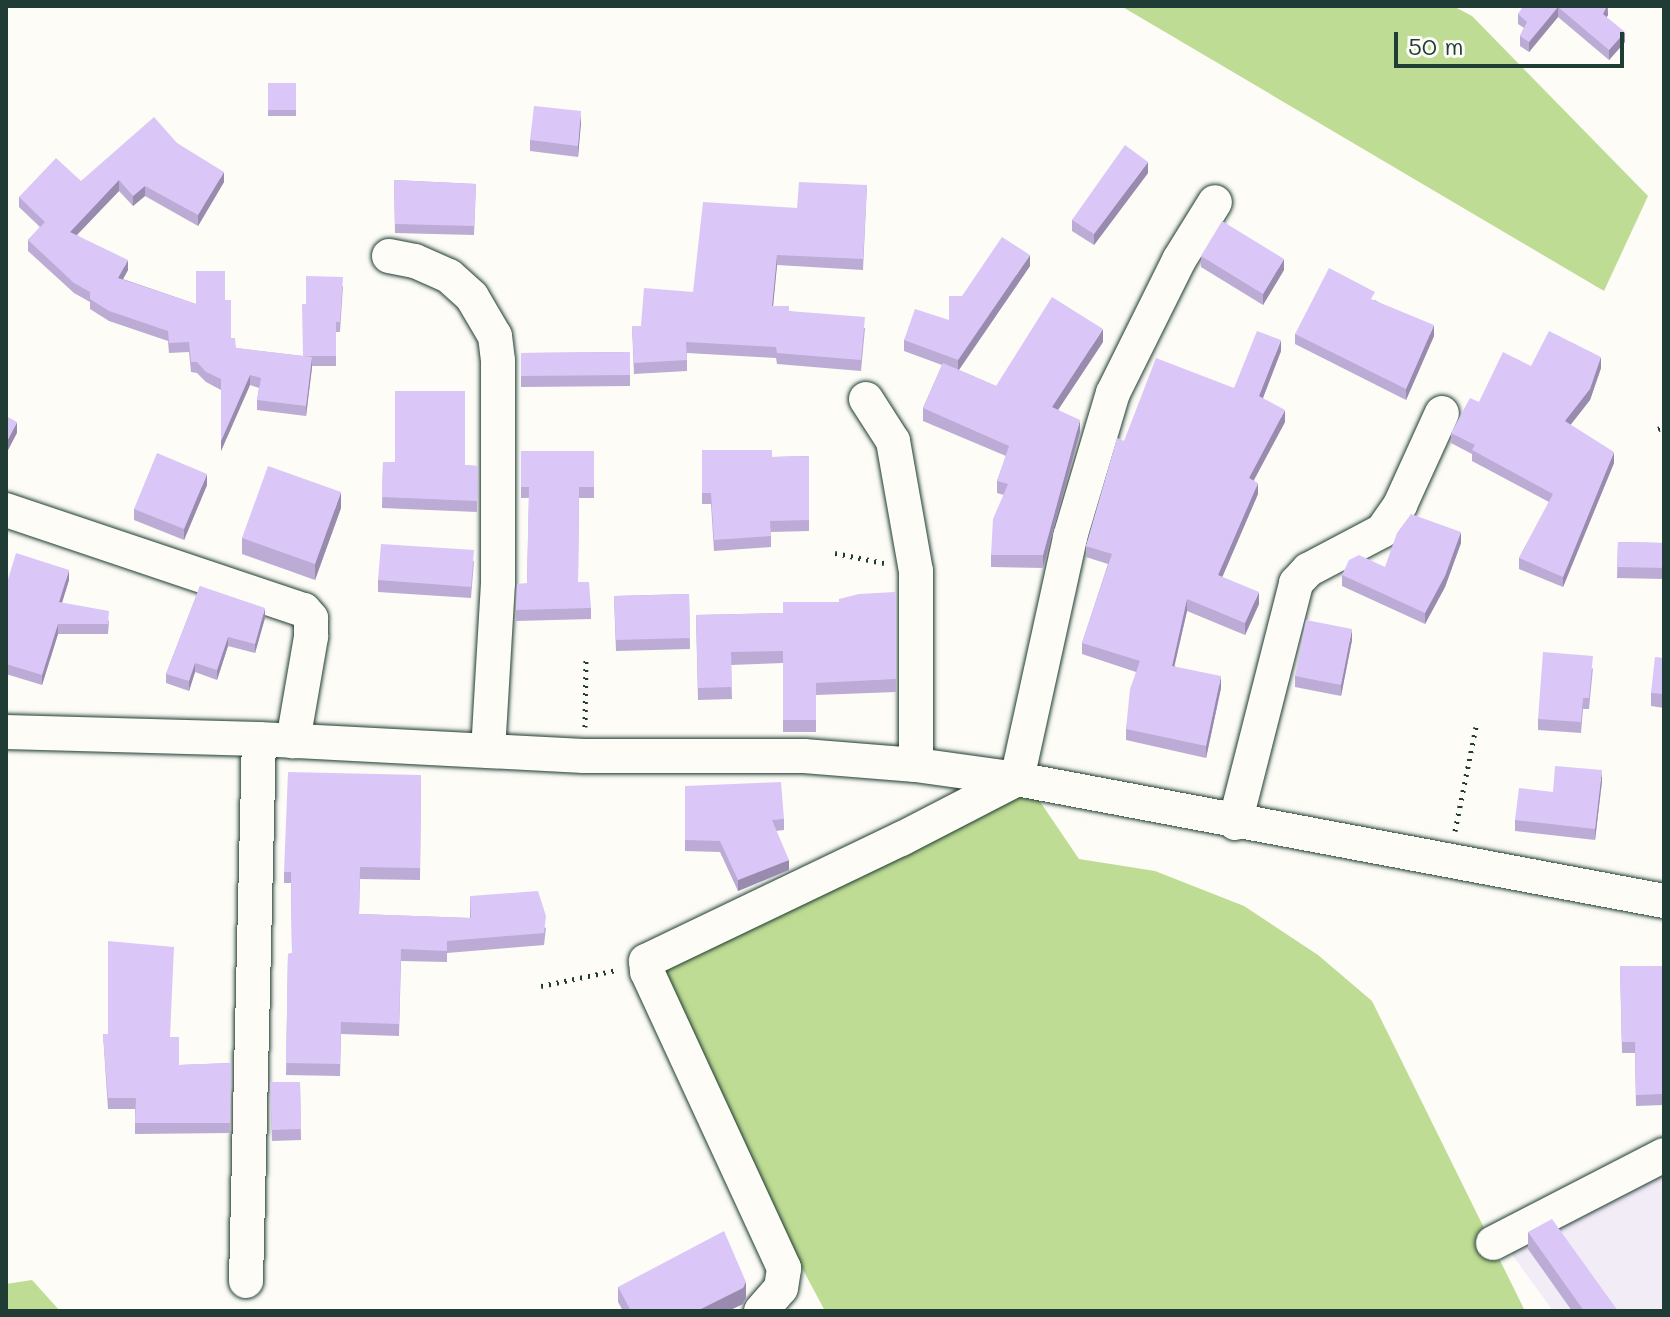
<!DOCTYPE html>
<style>
body{margin:0}
#map{position:relative;width:1670px;height:1317px;overflow:hidden;background:#fdfcf7;font-family:Mali,sans-serif}
div>[style]{position:absolute}
.built>*{inset:0;background:#f2ecf7}
.green>*{inset:0;background:#bfdc94}
.path>*{height:5px;margin-top:-2.5px;transform-origin:0;background:repeating-linear-gradient(90deg,#1f3d34 0 2px,transparent 0 8px)}
.roads{filter:drop-shadow(0 0 2px #1f3d34) drop-shadow(0 0 2px #1f3d34)}
.minor>*{height:34px;margin:-17px;padding:0 17px;transform-origin:17px;border-radius:17px;background:#fdfcf7}
.wall>*{inset:0;background:#bbabd5}
.shaded-wall>*{inset:0;background:#998bae}
.building>*{inset:0;background:#dac7f8}
span{translate:-50% -50%;white-space:nowrap;text-align:center;line-height:1.15;-webkit-text-stroke:6px #fdfcf7;paint-order:stroke}
.frame{position:absolute;inset:0;border:8px solid #1f3d34;pointer-events:none}
.scale{position:absolute;left:1394px;top:32px;width:230px;height:36px;box-sizing:border-box;border:4px solid #1f3d34;border-top:0;padding-left:10px;font-size:24px;line-height:28px;white-space:nowrap;color:#1f3d34;-webkit-text-stroke:6px #fdfcf7;paint-order:stroke}
</style>
<div id="map">
<div class="built">
<div style="clip-path:polygon(1664px 1170px,1664px 1311px,1553px 1311px,1508px 1249px)"></div>
</div>
<div class="green">
<div style="clip-path:polygon(1121px 6px,1453px 6px,1472px 16px,1648px 196px,1604px 291px)"></div>
<div style="clip-path:polygon(1028px 784px,1079px 859px,1155px 871px,1244px 906px,1318px 955px,1372px 1001px,1525px 1311px,825px 1311px,717px 1109px,645px 948px)"></div>
<div style="clip-path:polygon(32px 1280px,60px 1311px,6px 1311px,6px 1284px)"></div>
</div>
<div class="path">
<div style="left:1658px;top:429px;width:6px;rotate:-18deg"></div>
<div style="left:835px;top:553px;width:50px;rotate:11.5deg"></div>
<div style="left:585px;top:727px;width:70px;rotate:-89.2deg"></div>
<div style="left:1455px;top:831px;width:106px;rotate:-78.6deg"></div>
<div style="left:541px;top:986px;width:78px;rotate:-11.9deg"></div>
</div>
<div class="roads">
<div class="minor">
<div style="left:389px;top:256px;width:26px;rotate:11deg"></div>
<div style="left:415px;top:261px;width:37px;rotate:24deg"></div>
<div style="left:449px;top:276px;width:31px;rotate:42deg"></div>
<div style="left:472px;top:297px;width:45px;rotate:59.5deg"></div>
<div style="left:495px;top:336px;width:25px;rotate:83deg"></div>
<div style="left:498px;top:361px;width:222px;rotate:90deg"></div>
<div style="left:498px;top:583px;width:168px;rotate:93.4deg"></div>
<div style="left:866px;top:399px;width:50px;rotate:57.3deg"></div>
<div style="left:893px;top:441px;width:132px;rotate:80deg"></div>
<div style="left:916px;top:571px;width:194px;rotate:90deg"></div>
<div style="left:6px;top:510px;width:314px;rotate:18.6deg"></div>
<div style="left:304px;top:610px;width:11px;rotate:49deg"></div>
<div style="left:311px;top:618px;width:19px;rotate:90deg"></div>
<div style="left:311px;top:637px;width:106px;rotate:99.8deg"></div>
<div style="left:6px;top:732px;width:253px;rotate:1.6deg"></div>
<div style="left:259px;top:739px;width:325px;rotate:3deg"></div>
<div style="left:584px;top:756px;width:220px"></div>
<div style="left:804px;top:756px;width:112px;rotate:4.6deg"></div>
<div style="left:916px;top:765px;width:102px;rotate:7.9deg"></div>
<div style="left:1017px;top:779px;width:658px;rotate:10.68deg"></div>
<div style="left:1235px;top:823px;width:248px;rotate:-75.7deg"></div>
<div style="left:1296px;top:583px;width:18px;rotate:-47deg"></div>
<div style="left:1308px;top:570px;width:84px;rotate:-27.8deg"></div>
<div style="left:1382px;top:531px;width:32px;rotate:-55deg"></div>
<div style="left:1400px;top:505px;width:101px;rotate:-65.5deg"></div>
<div style="left:1493px;top:1243px;width:192px;rotate:-27.2deg"></div>
<div style="left:246px;top:1281px;width:542px;rotate:-88.63deg"></div>
<div style="left:761px;top:1311px;width:30px;rotate:-49deg"></div>
<div style="left:781px;top:1288px;width:20px;rotate:-81deg"></div>
<div style="left:784px;top:1268px;width:326px;rotate:-114.8deg"></div>
<div style="left:647px;top:972px;width:11px;rotate:-95deg"></div>
<div style="left:646px;top:961px;width:283px;rotate:-25.6deg"></div>
<div style="left:901px;top:839px;width:131px;rotate:-27.3deg"></div>
<div style="left:1017px;top:779px;width:248px;rotate:-77.6deg"></div>
<div style="left:1070px;top:537px;width:150px;rotate:-73.4deg"></div>
<div style="left:1113px;top:393px;width:148px;rotate:-63.6deg"></div>
<div style="left:1179px;top:260px;width:68px;rotate:-58.2deg"></div>
</div>
</div>
<div class="wall">
<div style="clip-path:polygon(1524px 6px,1608px 6px,1608px 15px,1606px 17px,1625px 42px,1609px 60px,1558px 17px,1529px 52px,1520px 46px,1520px 36px,1524px 28px,1518px 24px,1518px 14px)"></div>
<div style="clip-path:polygon(268px 83px,296px 83px,296px 116px,268px 116px)"></div>
<div style="clip-path:polygon(581px 122px,578px 157px,530px 151px,530px 140px)"></div>
<div style="clip-path:polygon(177px 143px,224px 182px,198px 226px,145px 196px,133px 206px,119px 191px,77px 235px,128px 270px,123px 279px,196px 304px,225px 300px,231px 338px,236px 348px,303px 356px,306px 304px,343px 286px,340px 332px,336px 332px,336px 366px,312px 366px,306px 416px,257px 410px,257px 400px,259px 388px,250px 385px,221px 451px,221px 390px,206px 382px,197px 373px,191px 372px,189px 352px,169px 353px,168px 341px,109px 321px,90px 309px,90px 302px,74px 293px,28px 251px,28px 240px,40px 227px,19px 207px,19px 197px,81px 181px)"></div>
<div style="clip-path:polygon(1148px 173px,1094px 245px,1072px 231px,1072px 220px)"></div>
<div style="clip-path:polygon(394px 180px,476px 184px,474px 235px,395px 233px)"></div>
<div style="clip-path:polygon(867px 185px,863px 270px,777px 265px,773px 306px,789px 311px,865px 328px,861px 371px,777px 364px,776px 358px,687px 353px,687px 371px,634px 374px,632px 326px,641px 326px,693px 292px,797px 208px)"></div>
<div style="clip-path:polygon(1201px 256px,1284px 270px,1263px 305px,1201px 267px)"></div>
<div style="clip-path:polygon(1030px 266px,959px 370px,996px 386px,1103px 342px,1058px 410px,1080px 432px,1043px 568px,991px 567px,991px 555px,1004px 495px,997px 493px,997px 481px,1006px 456px,923px 421px,923px 408px,942px 365px,904px 351px,904px 340px,949px 320px)"></div>
<div style="clip-path:polygon(1375px 300px,1434px 336px,1406px 400px,1295px 344px,1295px 334px)"></div>
<div style="clip-path:polygon(1281px 351px,1263px 398px,1285px 422px,1254px 480px,1258px 494px,1222px 577px,1259px 604px,1245px 635px,1187px 611px,1174px 666px,1221px 688px,1206px 758px,1126px 740px,1126px 729px,1136px 672px,1082px 654px,1082px 643px,1108px 564px,1086px 557px,1086px 546px,1124px 441px,1234px 388px)"></div>
<div style="clip-path:polygon(630px 352px,630px 386px,521px 387px,521px 353px)"></div>
<div style="clip-path:polygon(1531px 366px,1601px 368px,1590px 400px,1570px 425px,1614px 463px,1563px 587px,1519px 569px,1519px 558px,1549px 502px,1472px 461px,1472px 454px,1451px 443px,1451px 433px,1479px 402px)"></div>
<div style="clip-path:polygon(702px 450px,772px 457px,809px 456px,809px 531px,771px 532px,771px 547px,714px 551px,711px 504px,702px 504px)"></div>
<div style="clip-path:polygon(521px 451px,594px 451px,594px 498px,579px 498px,578px 582px,591px 608px,591px 619px,516px 621px,516px 610px,527px 583px,529px 498px,521px 498px)"></div>
<div style="clip-path:polygon(383px 462px,478px 466px,477px 512px,382px 508px)"></div>
<div style="clip-path:polygon(207px 485px,184px 540px,134px 520px,134px 509px)"></div>
<div style="clip-path:polygon(341px 508px,315px 580px,242px 554px,242px 538px)"></div>
<div style="clip-path:polygon(1618px 542px,1664px 543px,1664px 579px,1617px 578px)"></div>
<div style="clip-path:polygon(1461px 543px,1445px 587px,1425px 624px,1342px 586px,1342px 575px,1385px 567px)"></div>
<div style="clip-path:polygon(474px 561px,471px 598px,378px 592px,378px 580px)"></div>
<div style="clip-path:polygon(69px 580px,62px 603px,109px 621px,108px 634px,58px 634px,42px 685px,6px 674px,6px 586px)"></div>
<div style="clip-path:polygon(200px 586px,265px 618px,255px 653px,228px 646px,217px 680px,195px 672px,189px 691px,166px 683px,166px 674px)"></div>
<div style="clip-path:polygon(896px 592px,896px 692px,816px 695px,816px 732px,783px 732px,783px 663px,731px 665px,732px 699px,698px 700px,696px 615px,783px 613px)"></div>
<div style="clip-path:polygon(689px 594px,690px 649px,616px 651px,614px 596px)"></div>
<div style="clip-path:polygon(1352px 640px,1341px 696px,1295px 687px,1295px 676px)"></div>
<div style="clip-path:polygon(1664px 658px,1664px 708px,1651px 706px,1651px 693px)"></div>
<div style="clip-path:polygon(1593px 668px,1589px 709px,1583px 709px,1581px 733px,1538px 730px,1538px 719px)"></div>
<div style="clip-path:polygon(421px 775px,420px 880px,360px 879px,359px 914px,470px 918px,470px 896px,546px 928px,544px 945px,447px 953px,447px 962px,401px 961px,399px 1036px,341px 1034px,340px 1076px,286px 1075px,288px 954px,292px 953px,291px 883px,284px 883px,284px 872px)"></div>
<div style="clip-path:polygon(1602px 781px,1595px 840px,1515px 831px,1515px 820px,1553px 792px)"></div>
<div style="clip-path:polygon(685px 786px,784px 819px,784px 830px,776px 831px,789px 870px,738px 891px,720px 852px,685px 851px)"></div>
<div style="clip-path:polygon(1664px 946px,1664px 1105px,1636px 1106px,1635px 1053px,1622px 1053px,1620px 966px,1663px 966px)"></div>
<div style="clip-path:polygon(103px 1034px,170px 1037px,179px 1065px,231px 1063px,230px 1133px,135px 1134px,135px 1109px,108px 1109px)"></div>
<div style="clip-path:polygon(270px 1082px,300px 1082px,301px 1140px,272px 1141px)"></div>
<div style="clip-path:polygon(1528px 1232px,1618px 1311px,1572px 1311px,1528px 1249px)"></div>
<div style="clip-path:polygon(618px 1287px,746px 1298px,743px 1304px,728px 1311px,623px 1311px,618px 1302px)"></div>
</div>
<div class="shaded-wall">
<div style="clip-path:polygon(1607px 6px,1608px 15px,1603px 24px,1603px 14px)"></div>
<div style="clip-path:polygon(1558px 7px,1558px 17px,1529px 52px,1529px 42px)"></div>
<div style="clip-path:polygon(1625px 32px,1625px 42px,1609px 60px,1609px 50px)"></div>
<div style="clip-path:polygon(581px 111px,581px 122px,578px 157px,578px 146px)"></div>
<div style="clip-path:polygon(1148px 162px,1148px 173px,1094px 245px,1094px 234px)"></div>
<div style="clip-path:polygon(224px 172px,224px 182px,198px 226px,198px 215px)"></div>
<div style="clip-path:polygon(119px 180px,119px 191px,70px 242px,70px 232px)"></div>
<div style="clip-path:polygon(145px 186px,145px 196px,133px 206px,133px 196px)"></div>
<div style="clip-path:polygon(777px 255px,777px 265px,772px 317px,772px 306px)"></div>
<div style="clip-path:polygon(1030px 255px,1030px 266px,958px 371px,958px 360px)"></div>
<div style="clip-path:polygon(1284px 259px,1284px 270px,1263px 305px,1263px 294px)"></div>
<div style="clip-path:polygon(128px 260px,128px 270px,118px 288px,118px 278px)"></div>
<div style="clip-path:polygon(1434px 325px,1434px 336px,1406px 400px,1406px 389px)"></div>
<div style="clip-path:polygon(1103px 329px,1103px 342px,1052px 419px,1052px 407px)"></div>
<div style="clip-path:polygon(1281px 340px,1281px 351px,1259px 408px,1259px 396px)"></div>
<div style="clip-path:polygon(312px 357px,312px 368px,306px 416px,306px 406px)"></div>
<div style="clip-path:polygon(1601px 357px,1601px 368px,1590px 400px,1565px 432px,1565px 421px)"></div>
<div style="clip-path:polygon(250px 375px,250px 385px,221px 451px,221px 441px)"></div>
<div style="clip-path:polygon(1285px 410px,1285px 422px,1249px 489px,1249px 478px)"></div>
<div style="clip-path:polygon(1080px 420px,1080px 432px,1043px 568px,1043px 555px)"></div>
<div style="clip-path:polygon(17px 422px,17px 433px,6px 454px,6px 443px)"></div>
<div style="clip-path:polygon(1614px 452px,1614px 463px,1563px 587px,1563px 577px)"></div>
<div style="clip-path:polygon(207px 474px,207px 485px,184px 540px,184px 529px)"></div>
<div style="clip-path:polygon(1258px 483px,1258px 494px,1218px 587px,1218px 575px)"></div>
<div style="clip-path:polygon(341px 492px,341px 508px,315px 580px,315px 564px)"></div>
<div style="clip-path:polygon(1461px 532px,1461px 543px,1445px 587px,1425px 624px,1425px 613px)"></div>
<div style="clip-path:polygon(69px 570px,69px 580px,59px 612px,59px 602px)"></div>
<div style="clip-path:polygon(1259px 592px,1259px 604px,1245px 635px,1245px 623px)"></div>
<div style="clip-path:polygon(1187px 599px,1187px 611px,1172px 677px,1172px 666px)"></div>
<div style="clip-path:polygon(265px 608px,265px 618px,255px 653px,255px 644px)"></div>
<div style="clip-path:polygon(58px 624px,58px 634px,42px 685px,42px 675px)"></div>
<div style="clip-path:polygon(1352px 629px,1352px 640px,1341px 696px,1341px 685px)"></div>
<div style="clip-path:polygon(228px 637px,228px 646px,217px 680px,217px 670px)"></div>
<div style="clip-path:polygon(195px 663px,195px 672px,189px 691px,189px 681px)"></div>
<div style="clip-path:polygon(1221px 676px,1221px 688px,1206px 758px,1206px 746px)"></div>
<div style="clip-path:polygon(1602px 770px,1602px 781px,1595px 840px,1595px 829px)"></div>
<div style="clip-path:polygon(789px 860px,789px 870px,738px 891px,738px 880px)"></div>
<div style="clip-path:polygon(746px 1282px,746px 1298px,743px 1304px,728px 1311px,697px 1311px)"></div>
</div>
<div class="building">
<div style="clip-path:polygon(1524px 6px,1607px 6px,1603px 14px,1625px 32px,1609px 50px,1558px 7px,1529px 42px,1520px 36px,1527px 22px,1518px 14px)"></div>
<div style="clip-path:polygon(268px 83px,296px 83px,296px 110px,268px 110px)"></div>
<div style="clip-path:polygon(534px 106px,581px 111px,578px 146px,530px 140px)"></div>
<div style="clip-path:polygon(154px 117px,177px 143px,224px 172px,198px 215px,145px 186px,133px 196px,119px 180px,70px 232px,128px 260px,118px 278px,196px 304px,196px 271px,225px 271px,225px 300px,231px 300px,231px 338px,235px 338px,236px 348px,312px 357px,306px 406px,257px 400px,261px 378px,250px 375px,221px 441px,221px 379px,206px 372px,197px 362px,191px 362px,189px 342px,169px 343px,168px 331px,109px 311px,90px 299px,90px 292px,74px 283px,28px 240px,45px 222px,19px 197px,56px 158px,81px 181px)"></div>
<div style="clip-path:polygon(1125px 145px,1148px 162px,1094px 234px,1072px 220px)"></div>
<div style="clip-path:polygon(394px 180px,476px 184px,474px 226px,395px 224px)"></div>
<div style="clip-path:polygon(799px 182px,867px 185px,863px 259px,777px 255px,772px 306px,789px 306px,789px 311px,865px 317px,861px 360px,777px 353px,776px 347px,686px 342px,687px 360px,634px 363px,632px 326px,641px 326px,644px 288px,693px 292px,703px 202px,797px 208px)"></div>
<div style="clip-path:polygon(1222px 221px,1284px 259px,1263px 294px,1201px 256px)"></div>
<div style="clip-path:polygon(1002px 237px,1030px 255px,958px 360px,904px 340px,915px 309px,949px 320px,949px 296px,962px 296px)"></div>
<div style="clip-path:polygon(1329px 268px,1375px 292px,1371px 299px,1434px 325px,1406px 389px,1295px 334px)"></div>
<div style="clip-path:polygon(306px 276px,343px 277px,340px 322px,336px 322px,336px 356px,303px 356px,302px 304px,306px 304px)"></div>
<div style="clip-path:polygon(1052px 297px,1103px 329px,1052px 407px,1080px 420px,1043px 555px,991px 555px,993px 519px,1008px 484px,997px 481px,1009px 446px,923px 408px,943px 363px,996px 386px)"></div>
<div style="clip-path:polygon(1257px 331px,1281px 340px,1259px 396px,1285px 410px,1249px 478px,1258px 483px,1218px 575px,1259px 592px,1245px 623px,1187px 599px,1172px 666px,1221px 676px,1206px 746px,1126px 729px,1130px 689px,1140px 661px,1082px 643px,1112px 554px,1086px 546px,1117px 438px,1124px 441px,1156px 358px,1234px 388px)"></div>
<div style="clip-path:polygon(1549px 331px,1601px 357px,1590px 389px,1565px 421px,1614px 452px,1563px 577px,1519px 558px,1553px 494px,1472px 450px,1475px 445px,1451px 433px,1470px 398px,1479px 402px,1503px 352px,1531px 366px)"></div>
<div style="clip-path:polygon(630px 352px,630px 375px,521px 376px,521px 353px)"></div>
<div style="clip-path:polygon(395px 391px,465px 391px,465px 465px,478px 466px,477px 501px,382px 497px,383px 462px,395px 462px)"></div>
<div style="clip-path:polygon(6px 416px,17px 422px,6px 443px)"></div>
<div style="clip-path:polygon(702px 450px,772px 450px,772px 457px,809px 456px,809px 520px,770px 521px,771px 536px,714px 540px,711px 493px,702px 493px)"></div>
<div style="clip-path:polygon(521px 451px,594px 451px,594px 487px,579px 487px,578px 582px,589px 582px,591px 608px,516px 610px,517px 584px,527px 583px,529px 487px,521px 487px)"></div>
<div style="clip-path:polygon(157px 453px,207px 474px,184px 529px,134px 509px)"></div>
<div style="clip-path:polygon(268px 466px,341px 492px,315px 564px,242px 538px)"></div>
<div style="clip-path:polygon(1411px 514px,1461px 532px,1445px 576px,1425px 613px,1342px 575px,1349px 560px,1359px 555px,1385px 567px,1397px 533px)"></div>
<div style="clip-path:polygon(1618px 542px,1664px 543px,1664px 568px,1617px 567px)"></div>
<div style="clip-path:polygon(381px 544px,474px 550px,471px 587px,378px 580px)"></div>
<div style="clip-path:polygon(16px 553px,69px 570px,59px 602px,109px 611px,108px 624px,58px 624px,42px 675px,6px 664px,6px 586px)"></div>
<div style="clip-path:polygon(200px 586px,265px 608px,255px 644px,228px 637px,217px 670px,195px 663px,189px 681px,166px 674px)"></div>
<div style="clip-path:polygon(896px 592px,896px 679px,816px 683px,816px 720px,783px 720px,783px 651px,731px 652px,732px 687px,698px 688px,696px 615px,783px 613px,783px 602px,839px 602px,839px 599px,859px 594px)"></div>
<div style="clip-path:polygon(689px 594px,690px 638px,616px 640px,614px 596px)"></div>
<div style="clip-path:polygon(1306px 620px,1352px 629px,1341px 685px,1295px 676px)"></div>
<div style="clip-path:polygon(1543px 652px,1593px 656px,1589px 698px,1583px 698px,1581px 722px,1538px 719px)"></div>
<div style="clip-path:polygon(1655px 657px,1664px 658px,1664px 694px,1651px 693px)"></div>
<div style="clip-path:polygon(1555px 766px,1602px 770px,1595px 829px,1515px 820px,1519px 788px,1553px 792px)"></div>
<div style="clip-path:polygon(288px 772px,421px 775px,420px 868px,360px 867px,359px 914px,471px 918px,470px 896px,538px 891px,546px 916px,544px 933px,447px 941px,447px 951px,401px 949px,399px 1024px,341px 1022px,340px 1064px,286px 1063px,288px 954px,292px 953px,291px 872px,284px 872px)"></div>
<div style="clip-path:polygon(781px 782px,784px 819px,772px 820px,789px 860px,738px 880px,720px 841px,685px 840px,685px 786px)"></div>
<div style="clip-path:polygon(108px 941px,174px 947px,170px 1037px,179px 1037px,179px 1065px,231px 1063px,230px 1123px,135px 1123px,136px 1098px,108px 1098px,103px 1034px,108px 1034px)"></div>
<div style="clip-path:polygon(1664px 946px,1664px 1094px,1636px 1095px,1635px 1042px,1622px 1042px,1620px 966px,1663px 966px)"></div>
<div style="clip-path:polygon(270px 1082px,300px 1082px,301px 1129px,272px 1130px)"></div>
<div style="clip-path:polygon(1552px 1219px,1618px 1311px,1584px 1311px,1528px 1232px)"></div>
<div style="clip-path:polygon(724px 1231px,746px 1282px,743px 1288px,697px 1311px,631px 1311px,618px 1287px)"></div>
</div>
<div class="frame"></div>
<div class="scale">50 m</div>
</div>
